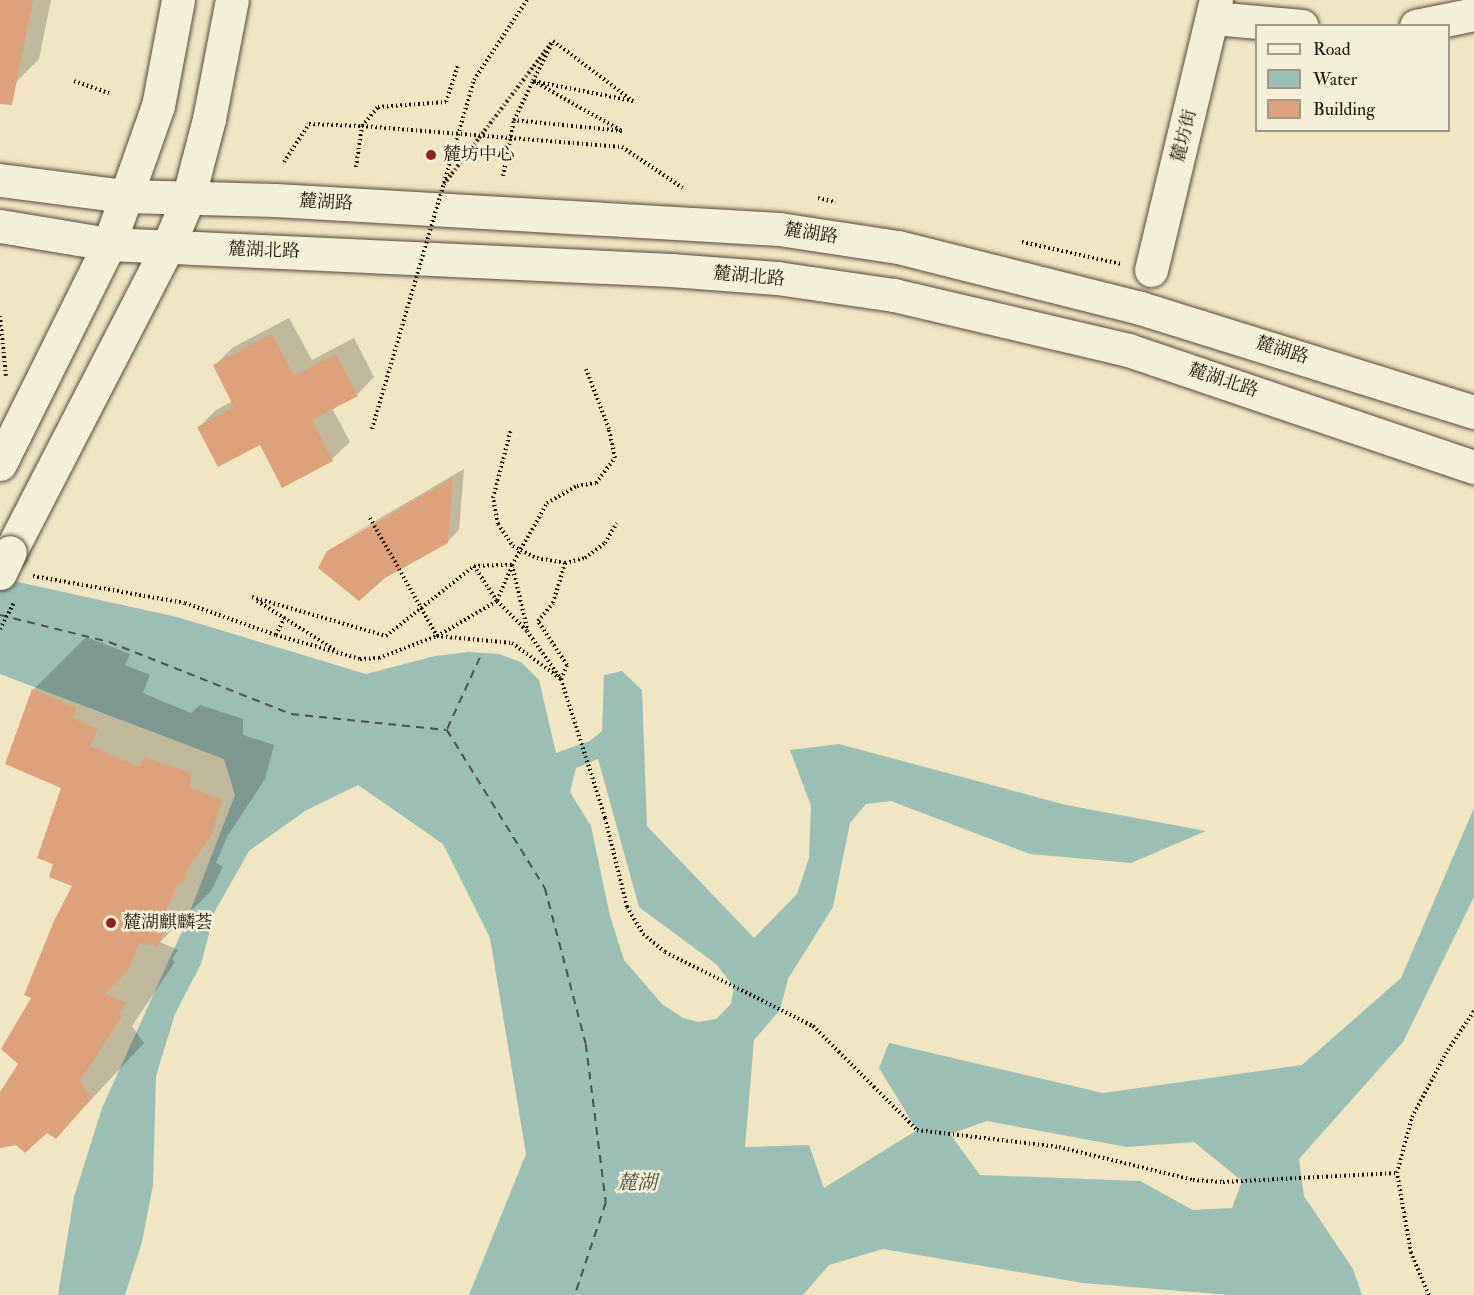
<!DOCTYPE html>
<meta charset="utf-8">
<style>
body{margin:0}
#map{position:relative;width:1474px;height:1295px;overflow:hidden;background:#f1e6c2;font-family:"IM FELL Double Pica","Noto Serif SC",serif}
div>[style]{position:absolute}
.water>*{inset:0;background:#9bbfb4}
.shadow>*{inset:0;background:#0003}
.ferry>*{height:1.5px;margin-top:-0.75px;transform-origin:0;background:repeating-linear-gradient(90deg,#4a5046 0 8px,transparent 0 14px)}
.building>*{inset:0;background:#dea27a}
.path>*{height:4px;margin-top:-2px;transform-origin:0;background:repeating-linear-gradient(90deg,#1f140b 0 1.5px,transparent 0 4.5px)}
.roads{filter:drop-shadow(0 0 2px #544839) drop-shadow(0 0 2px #544839)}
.minor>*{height:33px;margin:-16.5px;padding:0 16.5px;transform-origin:16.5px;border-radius:16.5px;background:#f6efd7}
.path-bridge>*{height:4px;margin-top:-2px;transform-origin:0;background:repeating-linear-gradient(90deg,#1f140b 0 1.5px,transparent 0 4.5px)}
.bridges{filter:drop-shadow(0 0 2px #544839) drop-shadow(0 0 2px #544839)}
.minor-bridge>*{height:33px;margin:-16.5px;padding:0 16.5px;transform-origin:16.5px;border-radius:16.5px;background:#f6efd7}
.dots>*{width:16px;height:16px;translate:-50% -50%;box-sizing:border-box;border:3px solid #f6efd7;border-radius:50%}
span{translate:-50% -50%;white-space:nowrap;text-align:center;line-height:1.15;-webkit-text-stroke:5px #f6efd7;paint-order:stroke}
.street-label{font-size:18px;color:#1f140b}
.poi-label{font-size:18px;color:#1f140b}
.left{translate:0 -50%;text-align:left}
.water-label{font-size:20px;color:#4a5046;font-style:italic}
.legend{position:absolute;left:1255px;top:24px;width:195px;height:108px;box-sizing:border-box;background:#f6efd7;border:2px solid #a09785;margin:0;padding:8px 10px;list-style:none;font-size:18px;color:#1f140b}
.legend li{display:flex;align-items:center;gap:12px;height:30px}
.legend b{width:30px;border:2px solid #a09785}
</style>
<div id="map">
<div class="water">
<div style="clip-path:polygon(evenodd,0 578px,177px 617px,366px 674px,435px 656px,469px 652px,499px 654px,521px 662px,539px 680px,556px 753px,590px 741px,602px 731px,604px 675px,622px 671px,642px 690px,647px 826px,754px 938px,797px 894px,809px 858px,811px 806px,790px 750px,839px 744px,1066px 805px,1206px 831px,1131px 863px,1030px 854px,891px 801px,866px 804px,850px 823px,833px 907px,788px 979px,780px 1010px,754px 1040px,745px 1147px,809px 1145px,824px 1188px,917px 1130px,879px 1068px,889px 1043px,1103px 1093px,1302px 1065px,1401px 978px,1474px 808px,1474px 897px,1403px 1042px,1299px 1159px,1304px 1196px,1353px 1269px,1362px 1295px,1230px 1295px,1083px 1283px,883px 1249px,829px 1265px,803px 1295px,469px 1295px,526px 1154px,490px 938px,443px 844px,358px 785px,305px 811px,249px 851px,215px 911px,201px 964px,175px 1014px,156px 1076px,153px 1185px,142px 1242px,125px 1295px,58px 1295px,74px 1197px,102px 1108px,184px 927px,235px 795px,224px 759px,0 674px,0 578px,598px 759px,639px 907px,716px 964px,734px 987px,731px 1004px,716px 1019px,698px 1022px,683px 1018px,662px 1004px,624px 960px,610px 916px,591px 826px,570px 792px,576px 768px,598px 759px,0 578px,987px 1121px,1127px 1147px,1194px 1142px,1242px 1181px,1232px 1208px,1193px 1210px,1140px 1181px,980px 1175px,950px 1134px,987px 1121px)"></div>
</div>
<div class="shadow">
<div style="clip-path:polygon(0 0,51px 0,39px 59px,16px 82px,0 79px)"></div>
<div style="clip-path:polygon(289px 318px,312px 360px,354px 338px,374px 377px,357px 395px,332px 408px,350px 442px,332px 459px,283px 486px,261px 443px,199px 427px,216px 410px,233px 401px,215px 365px,232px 348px)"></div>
<div style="clip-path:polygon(464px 469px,459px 530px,447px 542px,328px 552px,460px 476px,336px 544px)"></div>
<div style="clip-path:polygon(86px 637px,130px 654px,125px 665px,150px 675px,143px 693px,191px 713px,200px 705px,243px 719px,243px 735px,274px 745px,265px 779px,227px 837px,216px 863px,223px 866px,211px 891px,160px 942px,178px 950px,172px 959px,175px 962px,132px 1026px,144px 1043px,56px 1137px,47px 1131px,0 1130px,0 1094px,20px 1064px,33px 997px,74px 885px,54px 863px,63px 787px,33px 690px)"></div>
</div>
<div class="ferry">
<div style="left:0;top:615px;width:112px;rotate:13.9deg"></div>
<div style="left:109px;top:642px;width:196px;rotate:21.6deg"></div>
<div style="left:291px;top:714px;width:156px;rotate:5.9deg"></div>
<div style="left:480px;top:658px;width:79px;rotate:114.6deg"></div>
<div style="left:447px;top:730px;width:186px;rotate:58.2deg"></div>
<div style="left:545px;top:888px;width:161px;rotate:75.3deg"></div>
<div style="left:586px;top:1044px;width:160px;rotate:82.8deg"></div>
<div style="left:606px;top:1203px;width:97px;rotate:108.6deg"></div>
</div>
<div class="building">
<div style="clip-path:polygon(0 0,33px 0,12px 105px,0 104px)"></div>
<div style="clip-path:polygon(272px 334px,294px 376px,336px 354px,358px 396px,312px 420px,333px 461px,282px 488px,260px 445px,218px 467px,197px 427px,234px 407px,213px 365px)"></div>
<div style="clip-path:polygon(453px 478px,448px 543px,385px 578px,359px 601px,318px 568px,327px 551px)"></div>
<div style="clip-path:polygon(32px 689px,77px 708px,72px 718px,98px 729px,90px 746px,139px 767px,145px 757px,191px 773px,190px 788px,222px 799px,212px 834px,187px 870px,184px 882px,177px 885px,164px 917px,170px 919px,158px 946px,139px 943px,129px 969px,105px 994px,126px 1003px,119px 1013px,122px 1016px,80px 1081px,92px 1098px,56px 1139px,47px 1133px,25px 1153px,16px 1145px,0 1148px,0 1092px,18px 1064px,1px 1049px,31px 998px,24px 995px,54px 921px,72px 886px,49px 877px,53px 864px,37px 858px,61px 788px,5px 764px)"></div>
</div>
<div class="path">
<div style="left:474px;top:80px;width:96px;rotate:-56.5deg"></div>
<div style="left:74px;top:81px;width:37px;rotate:19deg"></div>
<div style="left:284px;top:162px;width:45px;rotate:-56.7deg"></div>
<div style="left:309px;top:124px;width:53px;rotate:2.2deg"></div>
<div style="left:362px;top:126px;width:261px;rotate:4.6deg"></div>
<div style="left:622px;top:147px;width:73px;rotate:33.9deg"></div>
<div style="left:356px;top:167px;width:41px;rotate:-81.7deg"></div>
<div style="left:362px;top:126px;width:25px;rotate:-50deg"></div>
<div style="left:378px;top:107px;width:68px;rotate:-4.2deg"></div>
<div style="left:446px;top:102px;width:38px;rotate:-72deg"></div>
<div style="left:503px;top:176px;width:57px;rotate:-78.9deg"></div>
<div style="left:514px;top:120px;width:43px;rotate:-64deg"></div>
<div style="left:533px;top:81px;width:45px;rotate:-63.4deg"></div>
<div style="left:553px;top:41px;width:100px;rotate:36.9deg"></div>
<div style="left:633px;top:101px;width:102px;rotate:-168.7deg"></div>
<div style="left:533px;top:81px;width:102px;rotate:29.3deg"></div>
<div style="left:622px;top:131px;width:109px;rotate:-174.2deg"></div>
<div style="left:818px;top:198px;width:18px;rotate:13deg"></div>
<div style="left:1022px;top:242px;width:101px;rotate:12.5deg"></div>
<div style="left:0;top:316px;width:60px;rotate:84.3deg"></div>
<div style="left:370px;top:518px;width:136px;rotate:60.4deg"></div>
<div style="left:498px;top:524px;width:26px;rotate:-101deg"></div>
<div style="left:493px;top:498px;width:71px;rotate:-75.4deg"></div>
<div style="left:512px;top:565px;width:65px;rotate:76.6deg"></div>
<div style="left:33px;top:576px;width:154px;rotate:10.1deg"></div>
<div style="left:185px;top:603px;width:96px;rotate:19.4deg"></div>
<div style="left:276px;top:635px;width:87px;rotate:15.9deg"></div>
<div style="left:360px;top:659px;width:19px;rotate:-3deg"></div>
<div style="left:379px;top:658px;width:62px;rotate:-20.8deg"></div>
<div style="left:437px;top:636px;width:69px;rotate:-30.3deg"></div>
<div style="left:497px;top:601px;width:42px;rotate:45deg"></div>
<div style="left:527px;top:631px;width:59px;rotate:54.7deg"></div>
<div style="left:561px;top:679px;width:146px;rotate:72.4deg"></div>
<div style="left:605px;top:818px;width:92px;rotate:76.1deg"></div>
<div style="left:627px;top:907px;width:31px;rotate:59deg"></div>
<div style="left:643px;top:934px;width:28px;rotate:39deg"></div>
<div style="left:665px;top:952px;width:165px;rotate:26.6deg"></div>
<div style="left:813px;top:1026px;width:147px;rotate:45deg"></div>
<div style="left:917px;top:1130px;width:143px;rotate:6.8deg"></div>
<div style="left:1059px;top:1147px;width:138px;rotate:13.8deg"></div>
<div style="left:1193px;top:1180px;width:30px;rotate:4deg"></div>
<div style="left:1223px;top:1182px;width:174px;rotate:-3deg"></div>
<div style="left:252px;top:597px;width:140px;rotate:16.2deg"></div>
<div style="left:386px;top:636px;width:112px;rotate:-38.5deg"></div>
<div style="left:497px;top:600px;width:37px;rotate:-66deg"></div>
<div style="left:257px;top:601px;width:92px;rotate:32.1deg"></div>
<div style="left:497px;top:601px;width:42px;rotate:-123.3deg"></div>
<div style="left:474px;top:566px;width:38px;rotate:-2deg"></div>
<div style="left:512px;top:565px;width:71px;rotate:-60.6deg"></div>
<div style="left:547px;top:503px;width:34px;rotate:-30deg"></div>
<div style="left:577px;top:486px;width:19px;rotate:-9deg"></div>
<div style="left:596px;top:483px;width:31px;rotate:-53deg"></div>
<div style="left:615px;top:458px;width:30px;rotate:-102deg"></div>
<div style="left:609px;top:429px;width:64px;rotate:-111deg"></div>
<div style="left:276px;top:635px;width:19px;rotate:-65deg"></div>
<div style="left:437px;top:636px;width:75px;rotate:5.3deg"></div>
<div style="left:512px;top:643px;width:61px;rotate:36.3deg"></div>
<div style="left:561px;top:679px;width:15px;rotate:-67deg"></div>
<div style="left:567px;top:665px;width:53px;rotate:-123.4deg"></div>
<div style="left:538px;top:621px;width:23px;rotate:-50deg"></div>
<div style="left:553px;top:603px;width:42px;rotate:-73.3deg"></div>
<div style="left:565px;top:563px;width:21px;rotate:-14deg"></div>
<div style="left:585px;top:558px;width:25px;rotate:-37deg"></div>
<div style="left:605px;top:543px;width:23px;rotate:-59deg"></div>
<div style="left:1429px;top:1295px;width:46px;rotate:-113.2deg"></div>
<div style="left:1411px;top:1253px;width:81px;rotate:-99.9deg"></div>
<div style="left:1397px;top:1173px;width:58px;rotate:-75deg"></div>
<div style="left:1412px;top:1117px;width:76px;rotate:-61.8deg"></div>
<div style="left:1448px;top:1050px;width:47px;rotate:-56.3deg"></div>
</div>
<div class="roads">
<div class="minor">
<div style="left:1213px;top:18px;width:89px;rotate:5.1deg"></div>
<div style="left:1416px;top:26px;width:59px;rotate:-11.7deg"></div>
<div style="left:0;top:180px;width:126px;rotate:7.3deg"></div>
<div style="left:125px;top:196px;width:150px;rotate:1.5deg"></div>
<div style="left:275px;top:200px;width:505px;rotate:3.29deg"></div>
<div style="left:779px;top:229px;width:120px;rotate:8.6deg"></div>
<div style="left:898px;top:247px;width:250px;rotate:14.1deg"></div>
<div style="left:1140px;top:308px;width:350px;rotate:17.3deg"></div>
<div style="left:0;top:226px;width:110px;rotate:9.4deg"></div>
<div style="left:109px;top:244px;width:563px;rotate:2.65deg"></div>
<div style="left:671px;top:270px;width:106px;rotate:4.3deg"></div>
<div style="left:777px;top:278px;width:118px;rotate:8.3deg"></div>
<div style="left:894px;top:295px;width:240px;rotate:13.2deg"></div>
<div style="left:1128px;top:350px;width:365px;rotate:18.7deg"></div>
<div style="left:1151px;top:270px;width:278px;rotate:-76.5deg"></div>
<div style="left:0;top:464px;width:246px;rotate:-63.6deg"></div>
<div style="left:109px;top:244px;width:146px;rotate:-70.5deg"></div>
<div style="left:158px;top:106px;width:108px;rotate:-79.3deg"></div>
<div style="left:10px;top:552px;width:342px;rotate:-62.7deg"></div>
<div style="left:167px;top:248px;width:53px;rotate:-66.8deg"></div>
<div style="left:188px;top:199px;width:83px;rotate:-75.3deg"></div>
<div style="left:209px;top:119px;width:121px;rotate:-79.1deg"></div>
</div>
</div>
<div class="path-bridge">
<div style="left:444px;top:184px;width:180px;rotate:-52.7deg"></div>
<div style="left:372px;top:429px;width:364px;rotate:-73.7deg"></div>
<div style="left:498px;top:524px;width:27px;rotate:56deg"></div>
<div style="left:513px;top:546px;width:27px;rotate:27deg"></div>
<div style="left:537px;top:558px;width:28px;rotate:10deg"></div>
<div style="left:0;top:629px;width:30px;rotate:-62deg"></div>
</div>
<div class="bridges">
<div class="minor-bridge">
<div style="left:0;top:573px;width:23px;rotate:-65deg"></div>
</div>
</div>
<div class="dots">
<div style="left:431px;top:155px;background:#8f2418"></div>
<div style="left:111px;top:923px;background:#8f2418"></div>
</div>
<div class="street-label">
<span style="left:1185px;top:136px;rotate:-76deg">麓坊街</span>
<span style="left:326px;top:203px;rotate:3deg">麓湖路</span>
<span style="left:811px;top:234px;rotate:9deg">麓湖路</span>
<span style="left:264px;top:251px;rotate:2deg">麓湖北路</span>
<span style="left:749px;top:277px;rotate:5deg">麓湖北路</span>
<span style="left:1282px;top:351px;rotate:17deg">麓湖路</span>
<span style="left:1223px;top:381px;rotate:18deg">麓湖北路</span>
</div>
<div class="poi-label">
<span class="left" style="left:443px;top:155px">麓坊中心</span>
<span class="left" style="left:123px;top:923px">麓湖麒麟荟</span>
</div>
<div class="water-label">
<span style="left:637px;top:1182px">麓湖</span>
</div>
<ul class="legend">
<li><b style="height:8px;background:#f6efd7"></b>Road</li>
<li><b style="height:16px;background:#9bbfb4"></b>Water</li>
<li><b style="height:16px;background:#dea27a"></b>Building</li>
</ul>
</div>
